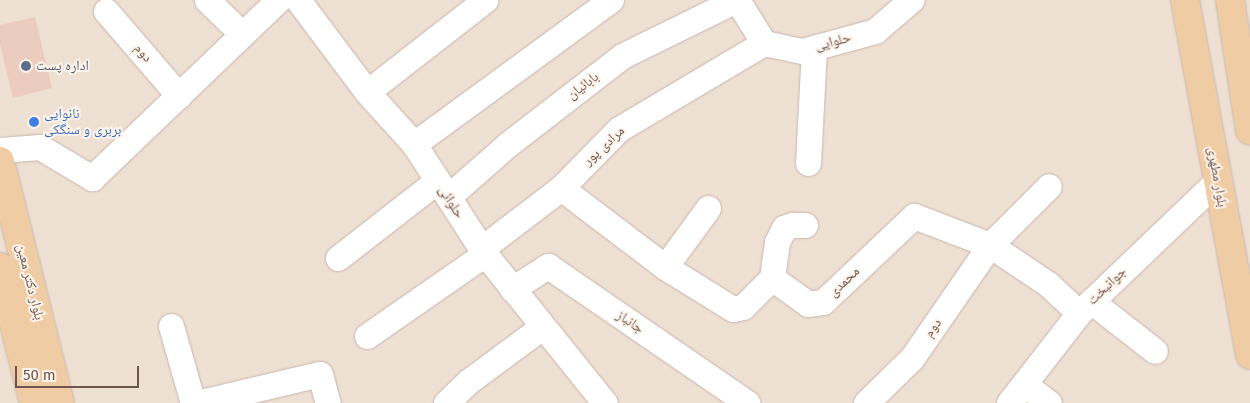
<!DOCTYPE html>
<meta charset="utf-8">
<style>
body{margin:0}
#map{position:relative;width:1250px;height:403px;overflow:hidden;background:#f9efe4;font-family:"Fira Sans","Noto Naskh Arabic",sans-serif}
div>[style]{position:absolute}
.residential>*{inset:0;background:#efe0d4}
.building>*{inset:0;background:#ebccbf}
.roads{filter:drop-shadow(0 0 1px #c8b6ac) drop-shadow(0 0 1px #c8b6ac)}
.minor>*{height:25px;margin:-12.5px;padding:0 12.5px;transform-origin:12.5px;border-radius:12.5px;background:#fff}
.major>*{height:28px;margin:-14px;padding:0 14px;transform-origin:14px;border-radius:14px;background:#f0cca4}
.dots>*{width:14px;height:14px;translate:-50% -50%;box-sizing:border-box;border:2px solid #fcf3ea;border-radius:50%}
span{translate:-50% -50%;white-space:nowrap;text-align:center;line-height:1.15;-webkit-text-stroke:4px #fcf3ea;paint-order:stroke}
.street-label{font-size:14px;color:#6e554d}
.service-label{font-size:14px;color:#4e5e75}
.left{translate:0 -50%;text-align:left}
.shop-label{font-size:14px;color:#366cbe}
.scale{position:absolute;left:15px;top:366px;width:124px;height:22px;box-sizing:border-box;border:2px solid #6e554d;border-top:0;padding-left:6px;font-size:15px;line-height:18px;white-space:nowrap;color:#6e554d;-webkit-text-stroke:4px #fcf3ea;paint-order:stroke}
</style>
<div id="map">
<div class="residential">
<div style="clip-path:polygon(0 0,1250px 0,1250px 403px,0 403px)"></div>
</div>
<div class="building">
<div style="clip-path:polygon(35px 17px,52px 88px,13px 98px,0 44px,0 25px)"></div>
</div>
<div class="roads">
<div class="minor">
<div style="left:207px;top:0;width:49px;rotate:44.2deg"></div>
<div style="left:298px;top:0;width:115px;rotate:53.1deg"></div>
<div style="left:367px;top:92px;width:70px;rotate:47.9deg"></div>
<div style="left:414px;top:144px;width:131px;rotate:57.2deg"></div>
<div style="left:485px;top:254px;width:191px;rotate:51.2deg"></div>
<div style="left:737px;top:0;width:51px;rotate:57.9deg"></div>
<div style="left:764px;top:43px;width:39px;rotate:12deg"></div>
<div style="left:802px;top:51px;width:76px;rotate:-15.3deg"></div>
<div style="left:875px;top:31px;width:48px;rotate:-40.7deg"></div>
<div style="left:106px;top:11px;width:112px;rotate:49.3deg"></div>
<div style="left:367px;top:92px;width:150px;rotate:-37.9deg"></div>
<div style="left:414px;top:144px;width:244px;rotate:-36.2deg"></div>
<div style="left:0;top:150px;width:40px;rotate:-4.3deg"></div>
<div style="left:40px;top:147px;width:61px;rotate:30.8deg"></div>
<div style="left:92px;top:178px;width:257px;rotate:-43.7deg"></div>
<div style="left:808px;top:163px;width:115px;rotate:-87deg"></div>
<div style="left:561px;top:188px;width:131px;rotate:37.2deg"></div>
<div style="left:665px;top:267px;width:80px;rotate:31.7deg"></div>
<div style="left:733px;top:309px;width:10px;rotate:-11deg"></div>
<div style="left:743px;top:307px;width:41px;rotate:-45deg"></div>
<div style="left:772px;top:278px;width:44px;rotate:35.8deg"></div>
<div style="left:808px;top:304px;width:15px;rotate:-8deg"></div>
<div style="left:823px;top:302px;width:125px;rotate:-43.4deg"></div>
<div style="left:914px;top:216px;width:81px;rotate:20.9deg"></div>
<div style="left:990px;top:245px;width:70px;rotate:33.9deg"></div>
<div style="left:1048px;top:284px;width:42px;rotate:43.1deg"></div>
<div style="left:448px;top:197px;width:79px;rotate:-41.4deg"></div>
<div style="left:507px;top:145px;width:145px;rotate:-37.7deg"></div>
<div style="left:622px;top:56px;width:127px;rotate:-26.2deg"></div>
<div style="left:481px;top:249px;width:101px;rotate:-37.3deg"></div>
<div style="left:561px;top:188px;width:83px;rotate:-45.5deg"></div>
<div style="left:619px;top:129px;width:169px;rotate:-30.7deg"></div>
<div style="left:338px;top:258px;width:125px;rotate:-37.9deg"></div>
<div style="left:665px;top:267px;width:73px;rotate:-53.9deg"></div>
<div style="left:772px;top:278px;width:36px;rotate:-82deg"></div>
<div style="left:777px;top:242px;width:16px;rotate:-63deg"></div>
<div style="left:784px;top:228px;width:9px;rotate:-21deg"></div>
<div style="left:792px;top:225px;width:13px"></div>
<div style="left:512px;top:289px;width:43px;rotate:-32.6deg"></div>
<div style="left:548px;top:266px;width:242px;rotate:34.5deg"></div>
<div style="left:1091px;top:301px;width:81px;rotate:38deg"></div>
<div style="left:171px;top:326px;width:80px;rotate:74.1deg"></div>
<div style="left:367px;top:336px;width:144px;rotate:-34.8deg"></div>
<div style="left:1024px;top:384px;width:31px;rotate:37deg"></div>
<div style="left:197px;top:403px;width:126px;rotate:-13.3deg"></div>
<div style="left:320px;top:374px;width:30px;rotate:75deg"></div>
<div style="left:446px;top:403px;width:32px;rotate:-44deg"></div>
<div style="left:469px;top:381px;width:91px;rotate:-36.5deg"></div>
<div style="left:866px;top:403px;width:64px;rotate:-44.4deg"></div>
<div style="left:912px;top:358px;width:137px;rotate:-55.4deg"></div>
<div style="left:990px;top:245px;width:83px;rotate:-45deg"></div>
<div style="left:1009px;top:403px;width:114px;rotate:-52.1deg"></div>
<div style="left:1079px;top:313px;width:191px;rotate:-43.7deg"></div>
</div>
<div class="major">
<div style="left:1185px;top:0;width:361px;rotate:79.6deg"></div>
<div style="left:1230px;top:0;width:132px;rotate:81.3deg"></div>
<div style="left:0;top:161px;width:249px;rotate:76.1deg"></div>
<div style="left:0;top:267px;width:140px;rotate:76deg"></div>
</div>
</div>
<div class="dots">
<div style="left:26px;top:66px;background:#5c6f8a"></div>
<div style="left:34px;top:122px;background:#3f7fe0"></div>
</div>
<div class="street-label">
<span style="left:833px;top:42px;rotate:-15deg">حلوایی</span>
<span style="left:143px;top:53px;rotate:49deg">دوم</span>
<span style="left:583px;top:86px;rotate:-37deg">بابائیان</span>
<span style="left:604px;top:146px;rotate:-43deg">مرادی پور</span>
<span style="left:1217px;top:177px;rotate:80deg">بلوار مطهری</span>
<span style="left:451px;top:202px;rotate:57deg">حلوائی</span>
<span style="left:30px;top:282px;rotate:76deg">بلوار دکتر معین</span>
<span style="left:844px;top:282px;rotate:-44deg">محمدی</span>
<span style="left:1107px;top:286px;rotate:-44deg">جوانبخت</span>
<span style="left:630px;top:322px;rotate:35deg">جانباز</span>
<span style="left:933px;top:328px;rotate:-55deg">دوم</span>
</div>
<div class="service-label">
<span class="left" style="left:36px;top:66px">اداره پست</span>
</div>
<div class="shop-label">
<span class="left" style="left:44px;top:122px">نانوایی<br>بربری و سنگکی</span>
</div>
<div class="scale">50 m</div>
</div>
